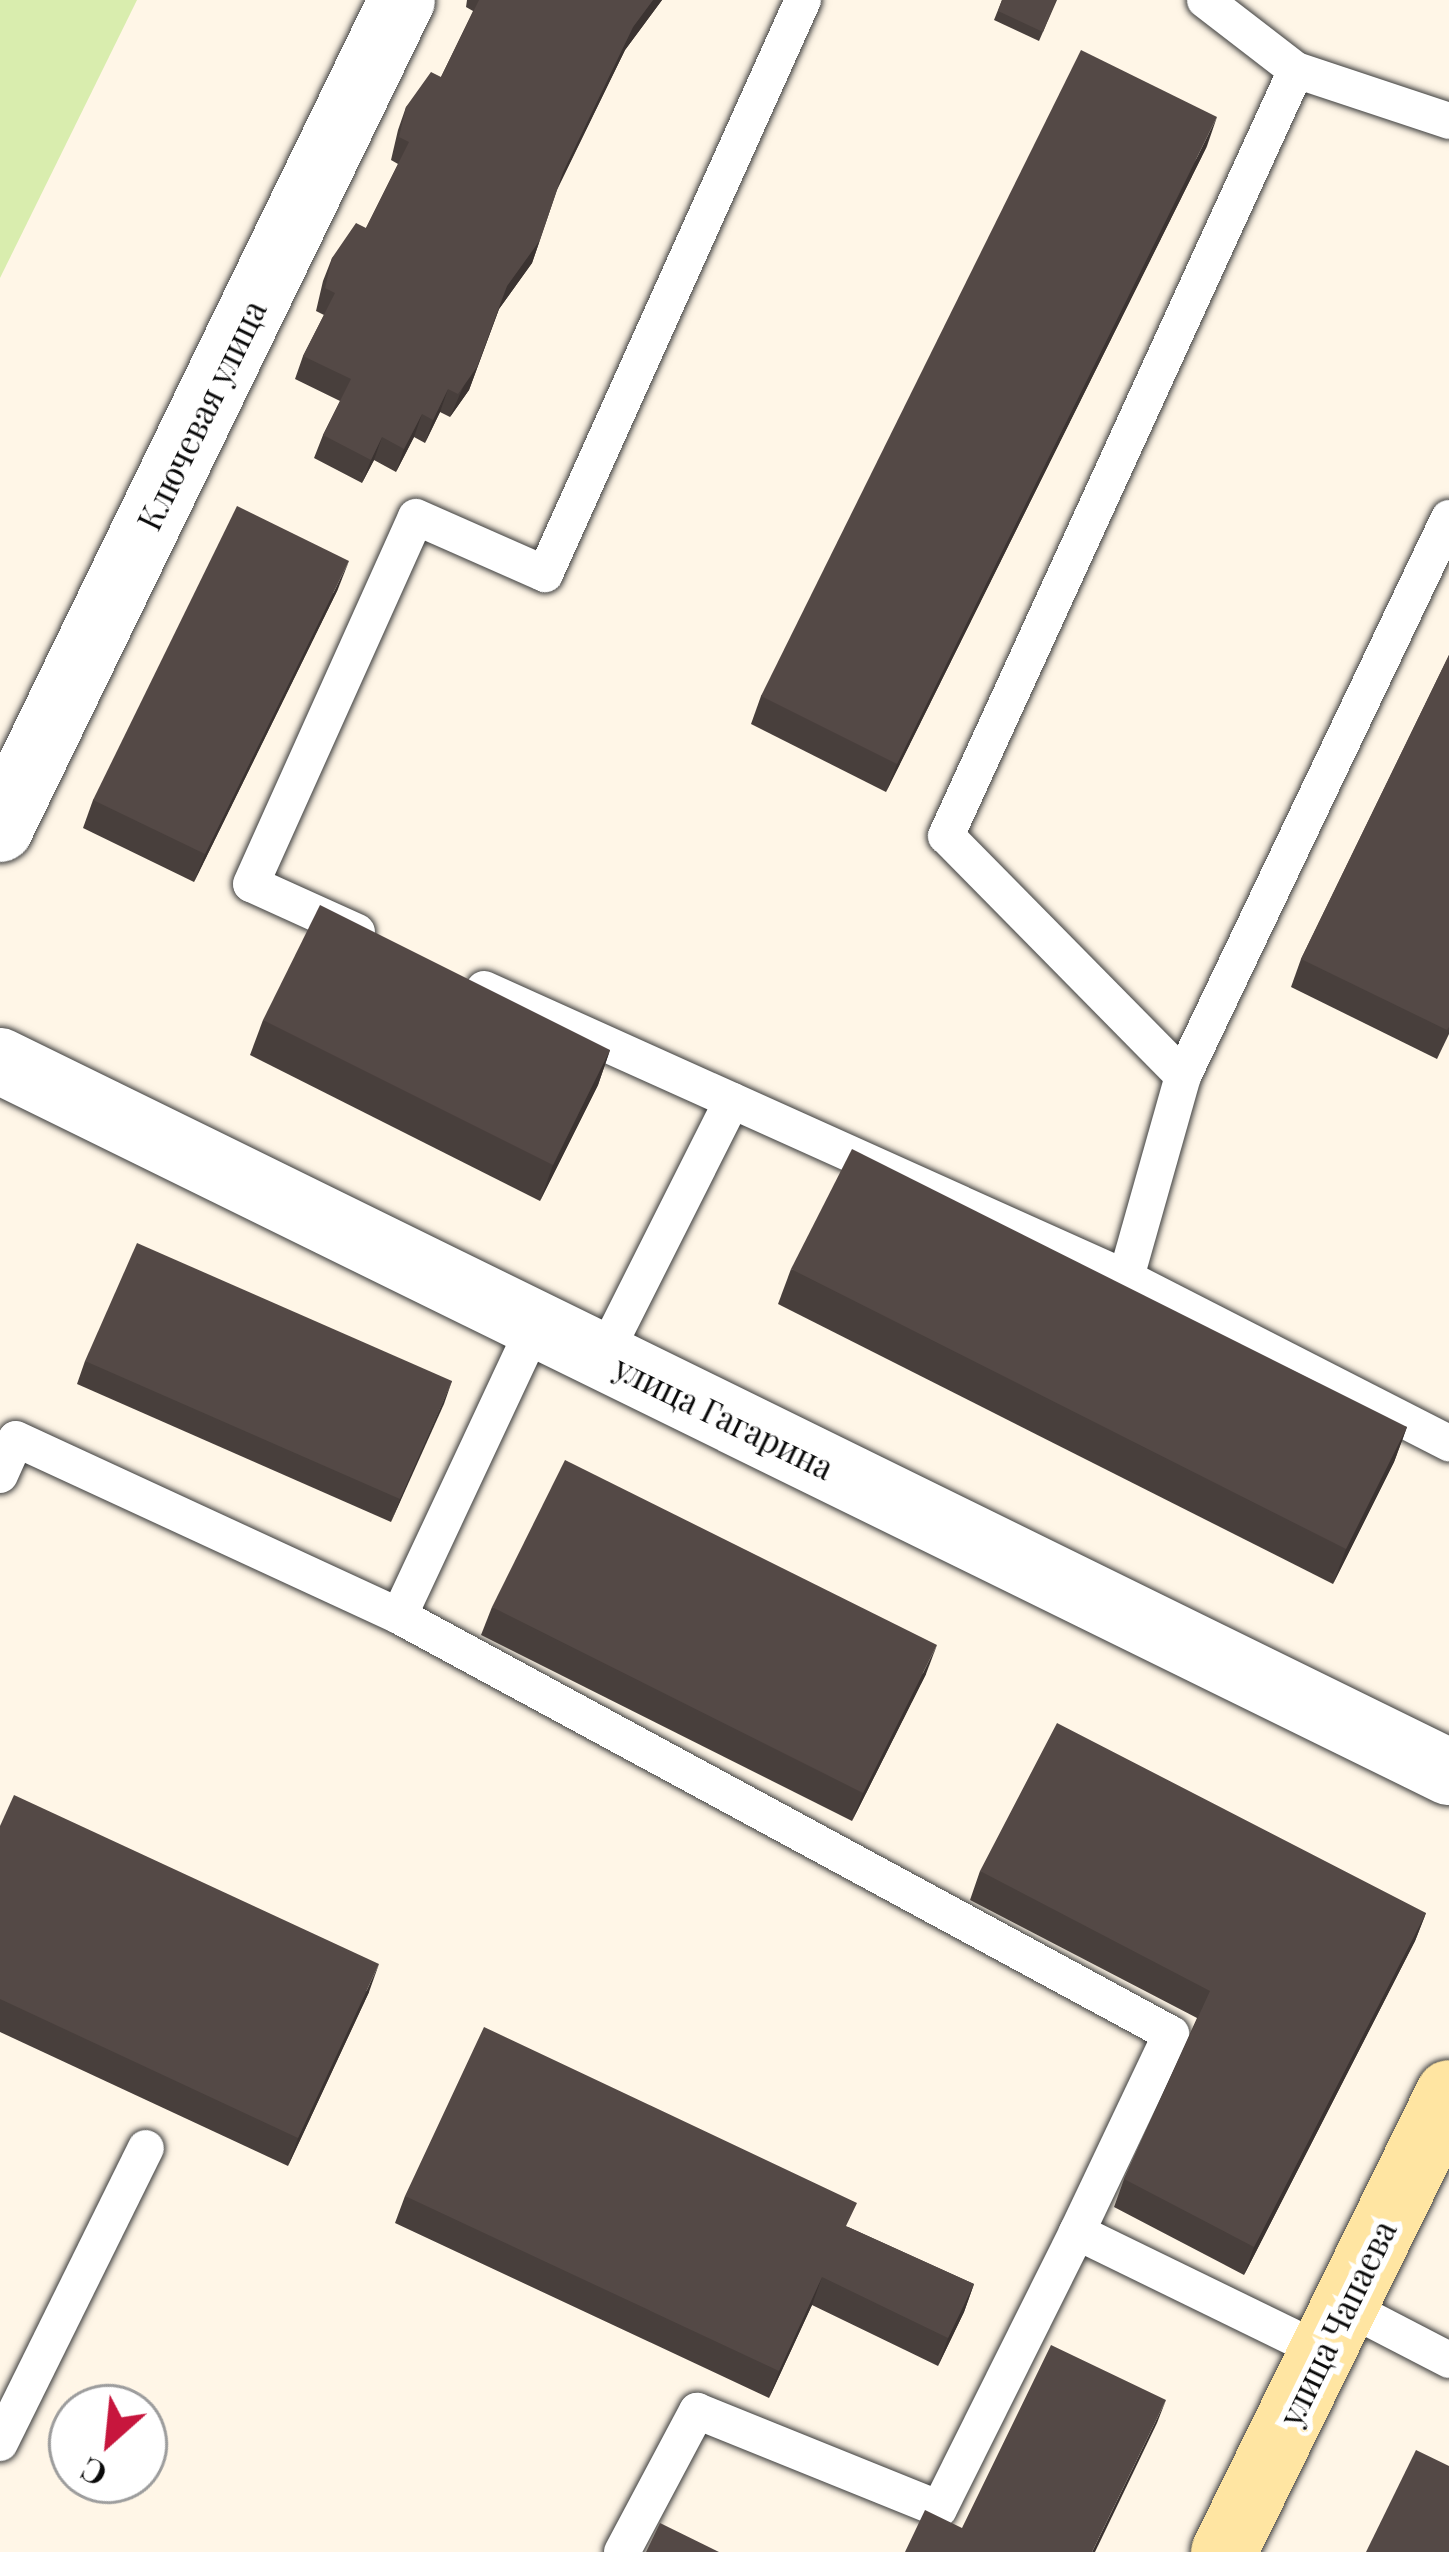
<!DOCTYPE html>
<meta charset="utf-8">
<style>
body{margin:0}
#map{position:relative;width:1449px;height:2552px;overflow:hidden;background:#fff6e7;font-family:"Playfair Display",serif}
div>[style]{position:absolute}
.green>*{inset:0;background:#d9edae}
.roads{filter:drop-shadow(0 0 3px #3d3d3d) drop-shadow(0 0 3px #3d3d3d)}
.lane>*{height:36px;margin:-18px;padding:0 18px;transform-origin:18px;border-radius:18px;background:#fff}
.street>*{height:66px;margin:-33px;padding:0 33px;transform-origin:33px;border-radius:33px;background:#fff}
.secondary>*{height:66px;margin:-33px;padding:0 33px;transform-origin:33px;border-radius:33px;background:#ffe5a2}
.wall>*{inset:0;background:#483f3c}
.shaded-wall>*{inset:0;background:#3b3331}
.building>*{inset:0;background:#544946}
span{translate:-50% -50%;white-space:nowrap;text-align:center;line-height:1.15;-webkit-text-stroke:12px #fff;paint-order:stroke}
.street-label{font-size:33px;color:#0a0a0a}
.north{position:absolute;left:48px;top:2384px;width:120px;height:120px;box-sizing:border-box;background:#fff;border:3px solid #9d9d9d;border-radius:50%;rotate:207deg;font-size:33px;font-weight:700;line-height:48px;text-align:center;color:#0a0a0a}
.north::after{content:'';display:block;margin:auto;width:42px;height:54px;background:#c7163d;clip-path:polygon(50% 0,100% 100%,50% 72%,0 100%)}
</style>
<div id="map">
<div class="green">
<div style="clip-path:polygon(0 0,137px 0,0 278px)"></div>
</div>
<div class="roads">
<div class="lane">
<div style="left:1205px;top:0;width:115px;rotate:37.6deg"></div>
<div style="left:1449px;top:518px;width:618px;rotate:115.49deg"></div>
<div style="left:1183px;top:1076px;width:210px;rotate:105.8deg"></div>
<div style="left:1126px;top:1278px;width:363px;rotate:27.1deg"></div>
<div style="left:357px;top:932px;width:116px;rotate:-155.6deg"></div>
<div style="left:251px;top:884px;width:402px;rotate:-65.8deg"></div>
<div style="left:416px;top:517px;width:141px;rotate:23.8deg"></div>
<div style="left:545px;top:574px;width:629px;rotate:-65.8deg"></div>
<div style="left:484px;top:989px;width:704px;rotate:24.24deg"></div>
<div style="left:1183px;top:1076px;width:337px;rotate:-134.6deg"></div>
<div style="left:946px;top:836px;width:842px;rotate:-65.44deg"></div>
<div style="left:1296px;top:70px;width:161px;rotate:18.4deg"></div>
<div style="left:603px;top:1357px;width:287px;rotate:-63.3deg"></div>
<div style="left:0;top:1475px;width:39px;rotate:-66deg"></div>
<div style="left:16px;top:1439px;width:422px;rotate:24.8deg"></div>
<div style="left:399px;top:1616px;width:878px;rotate:28.43deg"></div>
<div style="left:1171px;top:2034px;width:219px;rotate:115.4deg"></div>
<div style="left:399px;top:1616px;width:323px;rotate:-64.9deg"></div>
<div style="left:1345px;top:2306px;width:117px;rotate:27.4deg"></div>
<div style="left:0;top:2443px;width:329px;rotate:-63.7deg"></div>
<div style="left:622px;top:2552px;width:160px;rotate:-62deg"></div>
<div style="left:697px;top:2411px;width:261px;rotate:22deg"></div>
<div style="left:939px;top:2509px;width:309px;rotate:-63.5deg"></div>
<div style="left:1077px;top:2232px;width:274px;rotate:26deg"></div>
</div>
<div class="street">
<div style="left:0;top:829px;width:921px;rotate:-64.13deg"></div>
<div style="left:0;top:1061px;width:1614px;rotate:26.14deg"></div>
</div>
<div class="secondary">
<div style="left:1224px;top:2552px;width:511px;rotate:-63.89deg"></div>
</div>
</div>
<div class="wall">
<div style="clip-path:polygon(467px 0,662px 0,625px 50px,557px 190px,532px 263px,499px 309px,469px 390px,450px 417px,440px 412px,425px 443px,414px 437px,396px 472px,374px 460px,362px 483px,314px 458px,323px 435px,340px 401px,295px 379px,303px 356px,324px 315px,316px 311px,323px 281px,332px 258px,366px 228px,398px 164px,391px 160px,398px 130px,406px 107px,441px 77px,473px 11px,466px 7px)"></div>
<div style="clip-path:polygon(1002px 0,1057px 0,1039px 41px,994px 20px)"></div>
<div style="clip-path:polygon(1207px 146px,886px 792px,751px 724px,761px 696px)"></div>
<div style="clip-path:polygon(338px 589px,194px 882px,83px 828px,93px 800px)"></div>
<div style="clip-path:polygon(1449px 655px,1449px 1034px,1437px 1059px,1291px 987px,1301px 959px)"></div>
<div style="clip-path:polygon(263px 1020px,610px 1050px,598px 1085px,540px 1201px,250px 1055px)"></div>
<div style="clip-path:polygon(791px 1269px,1407px 1427px,1394px 1462px,1333px 1584px,778px 1304px)"></div>
<div style="clip-path:polygon(85px 1361px,452px 1381px,391px 1522px,77px 1384px)"></div>
<div style="clip-path:polygon(492px 1607px,926px 1674px,852px 1821px,481px 1635px)"></div>
<div style="clip-path:polygon(0 1826px,369px 1992px,288px 2166px,0 2032px)"></div>
<div style="clip-path:polygon(980px 1871px,1426px 1913px,1415px 1941px,1244px 2275px,1114px 2207px,1124px 2179px,1197px 2018px,970px 1900px)"></div>
<div style="clip-path:polygon(405px 2196px,848px 2227px,974px 2284px,964px 2312px,938px 2366px,812px 2305px,769px 2398px,395px 2223px)"></div>
</div>
<div class="shaded-wall">
<div style="clip-path:polygon(653px 0,662px 0,625px 50px,554px 195px,563px 172px,633px 27px)"></div>
<div style="clip-path:polygon(1217px 117px,1207px 146px,886px 792px,897px 764px)"></div>
<div style="clip-path:polygon(540px 240px,532px 263px,499px 309px,469px 390px,450px 417px,507px 286px)"></div>
<div style="clip-path:polygon(448px 389px,440px 412px,425px 443px,433px 420px)"></div>
<div style="clip-path:polygon(422px 414px,414px 437px,396px 472px,404px 449px)"></div>
<div style="clip-path:polygon(382px 437px,374px 460px,362px 483px,371px 460px)"></div>
<div style="clip-path:polygon(349px 561px,338px 589px,194px 882px,205px 854px)"></div>
<div style="clip-path:polygon(610px 1050px,598px 1085px,540px 1201px,553px 1165px)"></div>
<div style="clip-path:polygon(452px 1381px,444px 1404px,391px 1522px,400px 1499px)"></div>
<div style="clip-path:polygon(1407px 1427px,1394px 1462px,1333px 1584px,1346px 1549px)"></div>
<div style="clip-path:polygon(937px 1645px,926px 1674px,852px 1821px,863px 1793px)"></div>
<div style="clip-path:polygon(1426px 1913px,1415px 1941px,1244px 2275px,1254px 2247px)"></div>
<div style="clip-path:polygon(379px 1964px,369px 1992px,288px 2166px,298px 2138px)"></div>
<div style="clip-path:polygon(822px 2277px,812px 2305px,769px 2398px,779px 2371px)"></div>
<div style="clip-path:polygon(974px 2284px,964px 2312px,938px 2366px,948px 2338px)"></div>
<div style="clip-path:polygon(1166px 2400px,1157px 2423px,1095px 2552px,1092px 2552px)"></div>
</div>
<div class="building">
<div style="clip-path:polygon(479px 0,653px 0,633px 27px,563px 172px,540px 240px,507px 286px,477px 367px,458px 394px,448px 389px,433px 420px,422px 414px,404px 449px,382px 437px,371px 460px,323px 435px,351px 379px,303px 356px,335px 293px,325px 288px,332px 258px,356px 223px,366px 228px,409px 142px,399px 137px,406px 107px,431px 72px,441px 77px)"></div>
<div style="clip-path:polygon(1002px 0,1056px 0,1043px 32px,998px 11px)"></div>
<div style="clip-path:polygon(1081px 50px,1217px 117px,897px 764px,761px 696px)"></div>
<div style="clip-path:polygon(237px 506px,349px 561px,205px 854px,93px 800px)"></div>
<div style="clip-path:polygon(1449px 655px,1449px 1027px,1447px 1030px,1301px 959px)"></div>
<div style="clip-path:polygon(320px 905px,610px 1050px,553px 1165px,263px 1020px)"></div>
<div style="clip-path:polygon(852px 1149px,1407px 1427px,1346px 1549px,791px 1269px)"></div>
<div style="clip-path:polygon(137px 1243px,452px 1381px,400px 1499px,85px 1361px)"></div>
<div style="clip-path:polygon(565px 1460px,937px 1645px,863px 1793px,492px 1607px)"></div>
<div style="clip-path:polygon(1057px 1723px,1426px 1913px,1254px 2247px,1124px 2179px,1210px 1991px,980px 1871px)"></div>
<div style="clip-path:polygon(14px 1795px,379px 1964px,298px 2138px,0 1999px,0 1826px)"></div>
<div style="clip-path:polygon(484px 2027px,857px 2203px,846px 2226px,974px 2284px,948px 2338px,822px 2277px,779px 2371px,405px 2196px)"></div>
<div style="clip-path:polygon(1051px 2345px,1166px 2400px,1092px 2552px,905px 2552px,925px 2510px,962px 2528px)"></div>
<div style="clip-path:polygon(1416px 2450px,1449px 2466px,1449px 2552px,1366px 2552px)"></div>
<div style="clip-path:polygon(660px 2523px,719px 2552px,646px 2552px)"></div>
</div>
<div class="street-label">
<span style="left:201px;top:415px;rotate:-64deg">Ключевая улица</span>
<span style="left:724px;top:1417px;rotate:26deg">улица Гагарина</span>
<span style="left:1337px;top:2323px;rotate:-64deg">улица Чапаева</span>
</div>
<div class="north">С</div>
</div>
